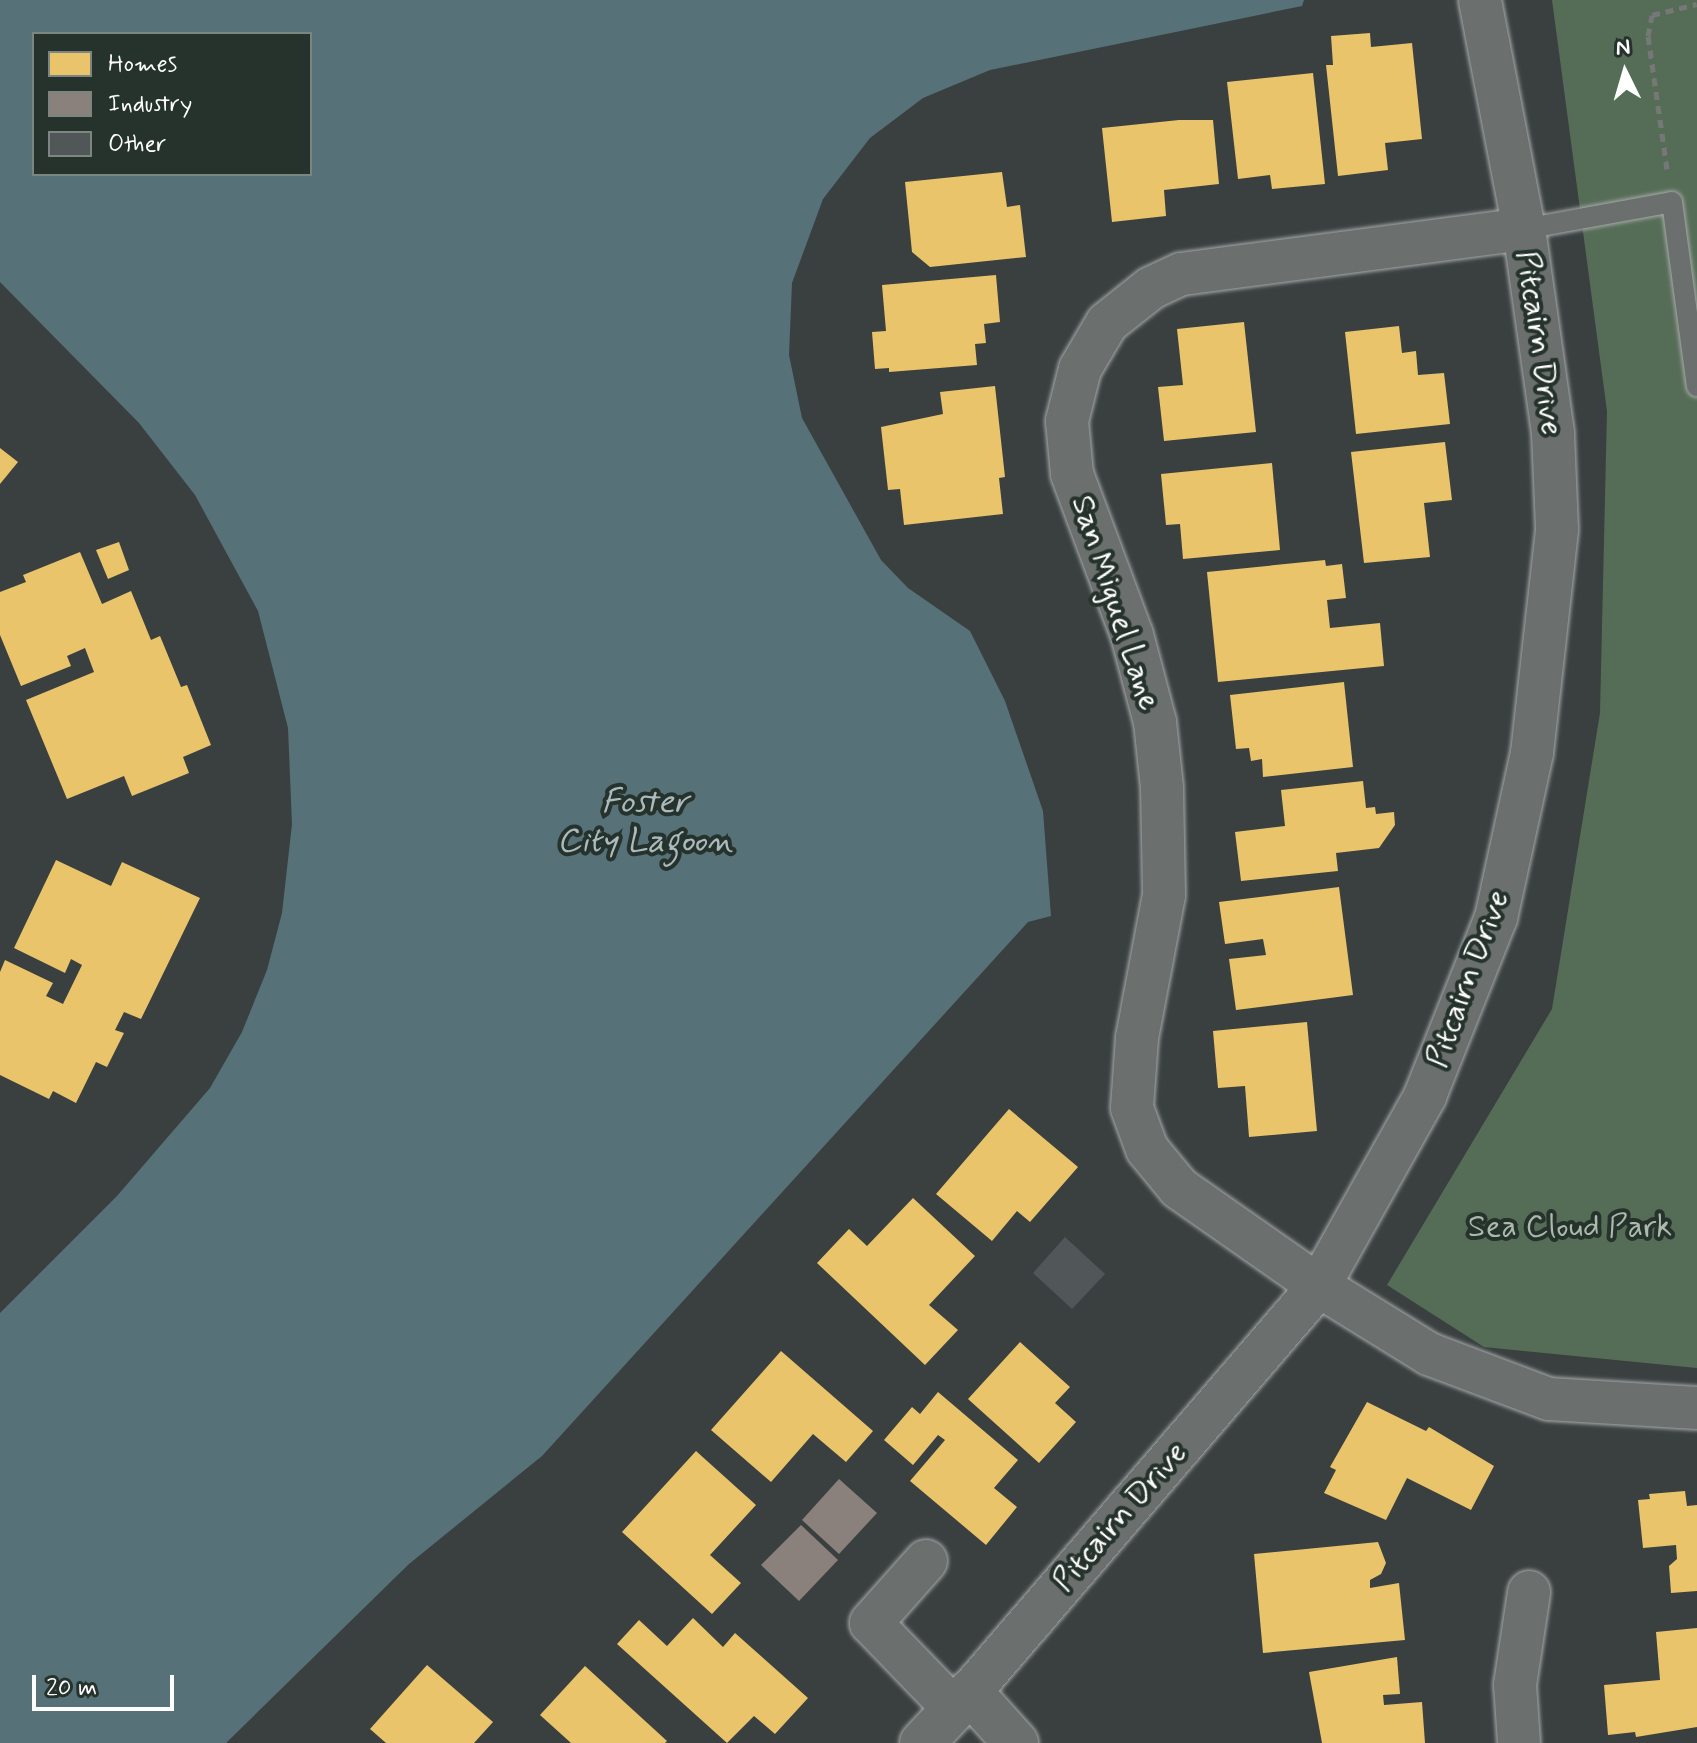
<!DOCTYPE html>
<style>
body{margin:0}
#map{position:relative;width:1697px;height:1743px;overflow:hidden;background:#3a4040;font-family:Mynerve,sans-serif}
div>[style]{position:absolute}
.green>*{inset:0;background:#556d56}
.water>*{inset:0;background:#567177}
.homes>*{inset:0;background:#e9c46a}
.industry>*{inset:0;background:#8a817c}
.building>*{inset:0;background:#515758}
.path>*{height:5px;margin-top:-2.5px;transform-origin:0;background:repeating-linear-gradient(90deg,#767877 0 8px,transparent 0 14px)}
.roads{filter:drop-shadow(0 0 2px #a6a9a9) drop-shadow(0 0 2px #a6a9a9)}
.service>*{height:20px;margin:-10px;padding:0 10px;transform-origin:10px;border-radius:10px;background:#6b706e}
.minor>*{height:42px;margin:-21px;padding:0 21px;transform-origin:21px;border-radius:21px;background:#6b706e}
.tertiary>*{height:44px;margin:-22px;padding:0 22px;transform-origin:22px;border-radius:22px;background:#6b706e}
span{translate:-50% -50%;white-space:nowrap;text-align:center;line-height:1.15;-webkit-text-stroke:8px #26332d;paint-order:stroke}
.street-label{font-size:32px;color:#fff}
.park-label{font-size:32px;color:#acbaac}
.water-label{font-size:34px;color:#acbabe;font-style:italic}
.legend{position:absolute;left:32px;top:32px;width:280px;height:144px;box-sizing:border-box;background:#26332d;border:2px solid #7d8581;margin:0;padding:10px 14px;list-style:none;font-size:24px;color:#fff}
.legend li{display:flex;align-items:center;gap:16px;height:40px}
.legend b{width:40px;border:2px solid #7d8581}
.north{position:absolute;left:1585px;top:32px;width:80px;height:80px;-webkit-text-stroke:6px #26332d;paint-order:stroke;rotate:355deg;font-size:22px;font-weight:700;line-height:32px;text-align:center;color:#fff}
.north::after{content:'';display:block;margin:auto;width:28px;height:36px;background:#fff;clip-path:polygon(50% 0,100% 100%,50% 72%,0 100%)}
.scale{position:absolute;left:32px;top:1675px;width:142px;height:36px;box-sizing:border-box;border:4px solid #fff;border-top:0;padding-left:10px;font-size:24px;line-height:28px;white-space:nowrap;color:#fff;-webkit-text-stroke:6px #26332d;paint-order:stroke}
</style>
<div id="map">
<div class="green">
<div style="clip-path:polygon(1552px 0,1697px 0,1697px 1368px,1484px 1347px,1387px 1285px,1552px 1009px,1600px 713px,1607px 411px)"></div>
</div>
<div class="water">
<div style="clip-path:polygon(evenodd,0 0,1304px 0,1302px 6px,990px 70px,923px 98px,870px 138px,823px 199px,792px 283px,789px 355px,802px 418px,881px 560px,908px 588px,970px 631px,1005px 701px,1043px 811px,1051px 916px,1028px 922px,542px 1456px,409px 1564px,226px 1743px,0 1743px,0 1313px,117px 1196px,210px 1088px,242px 1032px,267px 970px,282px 913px,292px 824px,288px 728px,258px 611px,195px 495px,139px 423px,0 282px,0 0,34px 34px,310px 34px,310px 174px,34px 174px,34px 34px)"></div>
</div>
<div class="homes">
<div style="clip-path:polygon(1370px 33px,1371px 47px,1412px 43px,1422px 139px,1385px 143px,1388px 170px,1338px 176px,1326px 65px,1333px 65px,1331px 36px)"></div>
<div style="clip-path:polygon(1313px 73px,1325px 184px,1272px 189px,1270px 175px,1238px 179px,1227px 82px)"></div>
<div style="clip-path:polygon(1179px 120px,1213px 120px,1219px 184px,1164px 190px,1166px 216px,1112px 222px,1102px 128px)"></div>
<div style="clip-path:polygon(1002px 172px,1007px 207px,1020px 205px,1026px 257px,930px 267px,912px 252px,905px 182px)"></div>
<div style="clip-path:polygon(996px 275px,1000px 322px,984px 324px,986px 343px,975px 344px,977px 365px,889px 372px,889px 368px,875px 369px,872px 332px,886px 331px,882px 285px)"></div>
<div style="clip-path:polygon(1244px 322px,1256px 432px,1164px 441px,1158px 387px,1183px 385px,1177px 329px)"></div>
<div style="clip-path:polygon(1399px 326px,1402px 353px,1416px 351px,1418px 375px,1444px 373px,1450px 424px,1356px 434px,1345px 332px)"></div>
<div style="clip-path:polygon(995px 386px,1005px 477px,999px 478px,1003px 514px,904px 525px,900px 489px,888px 490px,881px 427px,943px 414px,940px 392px)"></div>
<div style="clip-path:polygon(1445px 442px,1452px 500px,1424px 503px,1430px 557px,1364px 563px,1351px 452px)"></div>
<div style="clip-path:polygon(0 448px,18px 462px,0 484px)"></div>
<div style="clip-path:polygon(1272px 463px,1280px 550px,1183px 559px,1180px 524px,1166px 525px,1161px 474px)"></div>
<div style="clip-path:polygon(119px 542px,129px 570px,108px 579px,96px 550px)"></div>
<div style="clip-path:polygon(80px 552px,102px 604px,131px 591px,151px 640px,160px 636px,181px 687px,187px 685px,211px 745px,183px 757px,189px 773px,132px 796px,124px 776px,67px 799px,26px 700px,94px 672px,85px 648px,67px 656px,71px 666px,21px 686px,0 635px,0 592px,26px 582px,23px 575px)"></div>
<div style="clip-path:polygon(1325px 560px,1326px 566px,1342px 564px,1346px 598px,1327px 600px,1330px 628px,1380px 623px,1384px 666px,1218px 682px,1207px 572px)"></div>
<div style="clip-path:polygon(1344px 682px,1353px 767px,1263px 777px,1262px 759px,1251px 761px,1249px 748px,1236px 749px,1230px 695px)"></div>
<div style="clip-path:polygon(1363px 781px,1366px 808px,1375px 807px,1376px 814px,1394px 812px,1395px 825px,1379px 848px,1336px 853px,1338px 871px,1241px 881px,1235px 832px,1285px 826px,1281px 790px)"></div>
<div style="clip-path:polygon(56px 860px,111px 886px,122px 862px,200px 898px,141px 1019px,124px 1012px,115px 1030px,124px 1033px,107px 1067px,96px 1062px,76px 1103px,53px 1091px,49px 1099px,0 1075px,0 972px,5px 960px,53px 983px,46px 996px,63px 1004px,82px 965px,71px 959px,65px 973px,14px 948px)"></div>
<div style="clip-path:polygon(1339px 887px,1353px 995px,1236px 1010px,1229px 959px,1266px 955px,1263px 939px,1225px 944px,1219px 902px)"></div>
<div style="clip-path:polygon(1307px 1022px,1317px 1131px,1249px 1137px,1245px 1086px,1218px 1088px,1213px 1031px)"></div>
<div style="clip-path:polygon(1009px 1109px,1078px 1167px,1030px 1222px,1017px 1211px,992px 1241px,936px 1194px)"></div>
<div style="clip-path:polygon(913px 1198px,975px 1256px,929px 1305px,958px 1330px,925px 1365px,817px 1263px,849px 1229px,867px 1246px)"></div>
<div style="clip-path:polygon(1020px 1342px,1070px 1387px,1055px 1403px,1076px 1422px,1039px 1463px,968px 1399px)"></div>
<div style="clip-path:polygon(781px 1351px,873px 1431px,846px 1462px,813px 1434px,771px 1482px,711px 1430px)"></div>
<div style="clip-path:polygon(938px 1392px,1018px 1460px,994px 1488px,1017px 1507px,986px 1545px,910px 1481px,945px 1440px,938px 1435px,913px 1465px,884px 1440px,912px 1407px,920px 1414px)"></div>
<div style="clip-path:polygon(1367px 1402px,1426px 1431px,1429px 1427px,1494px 1466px,1471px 1510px,1407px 1478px,1386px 1520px,1324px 1493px,1336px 1470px,1330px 1467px)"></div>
<div style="clip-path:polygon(696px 1451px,756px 1505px,710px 1555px,741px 1583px,712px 1614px,622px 1532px)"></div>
<div style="clip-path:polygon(1685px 1491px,1687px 1506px,1697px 1505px,1697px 1591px,1671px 1593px,1669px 1566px,1677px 1559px,1676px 1545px,1643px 1548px,1638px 1500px,1650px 1499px,1649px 1494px)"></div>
<div style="clip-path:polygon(1378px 1542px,1386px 1563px,1381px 1574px,1370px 1580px,1370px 1588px,1399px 1583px,1405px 1640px,1263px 1653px,1254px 1554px)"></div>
<div style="clip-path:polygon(693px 1618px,723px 1647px,735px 1633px,808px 1698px,775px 1734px,754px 1716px,727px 1743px,617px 1644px,639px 1620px,667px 1646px)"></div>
<div style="clip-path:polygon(1697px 1628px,1697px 1727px,1636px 1737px,1635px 1732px,1608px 1735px,1604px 1685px,1660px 1680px,1656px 1632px)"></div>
<div style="clip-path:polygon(1397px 1657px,1400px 1694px,1383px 1695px,1384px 1705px,1422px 1702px,1425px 1743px,1322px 1743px,1309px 1672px)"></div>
<div style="clip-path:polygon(427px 1665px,493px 1722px,474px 1743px,386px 1743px,370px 1729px)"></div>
<div style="clip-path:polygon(585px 1666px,667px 1741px,665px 1743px,571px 1743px,540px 1715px)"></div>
</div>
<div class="industry">
<div style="clip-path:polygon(839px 1479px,877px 1513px,839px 1554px,802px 1520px)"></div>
<div style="clip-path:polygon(801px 1525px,838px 1560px,799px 1601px,761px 1565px)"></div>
</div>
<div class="building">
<div style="clip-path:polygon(1065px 1237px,1105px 1274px,1072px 1309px,1033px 1273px)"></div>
</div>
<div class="path">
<div style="left:1667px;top:169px;width:134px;rotate:-98.1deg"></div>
<div style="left:1648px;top:36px;width:21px;rotate:-79deg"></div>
<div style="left:1652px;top:15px;width:46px;rotate:-13.7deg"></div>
</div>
<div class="roads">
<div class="service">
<div style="left:1524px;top:229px;width:150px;rotate:-10.3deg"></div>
<div style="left:1672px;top:202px;width:186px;rotate:82.3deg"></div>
</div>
<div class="minor">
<div style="left:1524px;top:229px;width:346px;rotate:172.5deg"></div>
<div style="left:1181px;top:274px;width:33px;rotate:155deg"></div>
<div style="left:1151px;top:288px;width:56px;rotate:141.5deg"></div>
<div style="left:1107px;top:323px;width:53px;rotate:120.4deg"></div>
<div style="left:1080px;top:369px;width:54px;rotate:104deg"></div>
<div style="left:1067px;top:421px;width:53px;rotate:84.6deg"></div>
<div style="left:1072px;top:474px;width:172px;rotate:69.6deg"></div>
<div style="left:1132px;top:635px;width:90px;rotate:75.2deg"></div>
<div style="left:1155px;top:722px;width:66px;rotate:83.9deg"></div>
<div style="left:1162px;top:788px;width:107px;rotate:88.9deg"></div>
<div style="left:1164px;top:895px;width:146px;rotate:100.7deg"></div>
<div style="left:1137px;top:1038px;width:70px;rotate:94.1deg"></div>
<div style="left:1132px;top:1108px;width:44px;rotate:69.9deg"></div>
<div style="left:1147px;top:1149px;width:50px;rotate:50.6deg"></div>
<div style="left:1179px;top:1188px;width:171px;rotate:35deg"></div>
<div style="left:1319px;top:1286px;width:129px;rotate:31.7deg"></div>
<div style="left:1429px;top:1354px;width:128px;rotate:20.6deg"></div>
<div style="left:1549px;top:1399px;width:148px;rotate:3.5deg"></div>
<div style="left:926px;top:1561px;width:83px;rotate:131.6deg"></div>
<div style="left:871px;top:1623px;width:118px;rotate:46deg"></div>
<div style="left:970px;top:1692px;width:535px;rotate:-49.32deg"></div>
<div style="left:1319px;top:1286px;width:218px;rotate:-60.8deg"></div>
<div style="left:1425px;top:1096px;width:192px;rotate:-68.3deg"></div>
<div style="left:1496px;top:918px;width:169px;rotate:-77.7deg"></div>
<div style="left:1532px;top:753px;width:225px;rotate:-83.6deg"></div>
<div style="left:1557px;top:529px;width:96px;rotate:-92.4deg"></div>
<div style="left:1553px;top:433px;width:206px;rotate:-98.1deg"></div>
<div style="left:1524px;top:229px;width:233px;rotate:-100.9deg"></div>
<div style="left:1519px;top:1743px;width:58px;rotate:-93.9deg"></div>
<div style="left:1515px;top:1685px;width:94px;rotate:-81.4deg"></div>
</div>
<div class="tertiary">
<div style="left:922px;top:1743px;width:70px;rotate:-46.7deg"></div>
<div style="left:970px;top:1692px;width:69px;rotate:48deg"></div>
</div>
</div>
<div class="street-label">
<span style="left:1539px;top:343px;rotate:82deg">Pitcairn Drive</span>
<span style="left:1115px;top:603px;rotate:72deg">San Miguel Lane</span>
<span style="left:1468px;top:979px;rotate:-70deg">Pitcairn Drive</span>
<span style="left:1120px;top:1517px;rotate:-49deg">Pitcairn Drive</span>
</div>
<div class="park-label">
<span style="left:1570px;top:1227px">Sea Cloud Park</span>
</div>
<div class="water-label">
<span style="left:645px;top:822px">Foster<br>City Lagoon</span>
</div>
<ul class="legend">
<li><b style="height:22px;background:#e9c46a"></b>Homes</li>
<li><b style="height:22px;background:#8a817c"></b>Industry</li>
<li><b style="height:22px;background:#515758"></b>Other</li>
</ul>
<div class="north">N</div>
<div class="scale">20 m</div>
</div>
